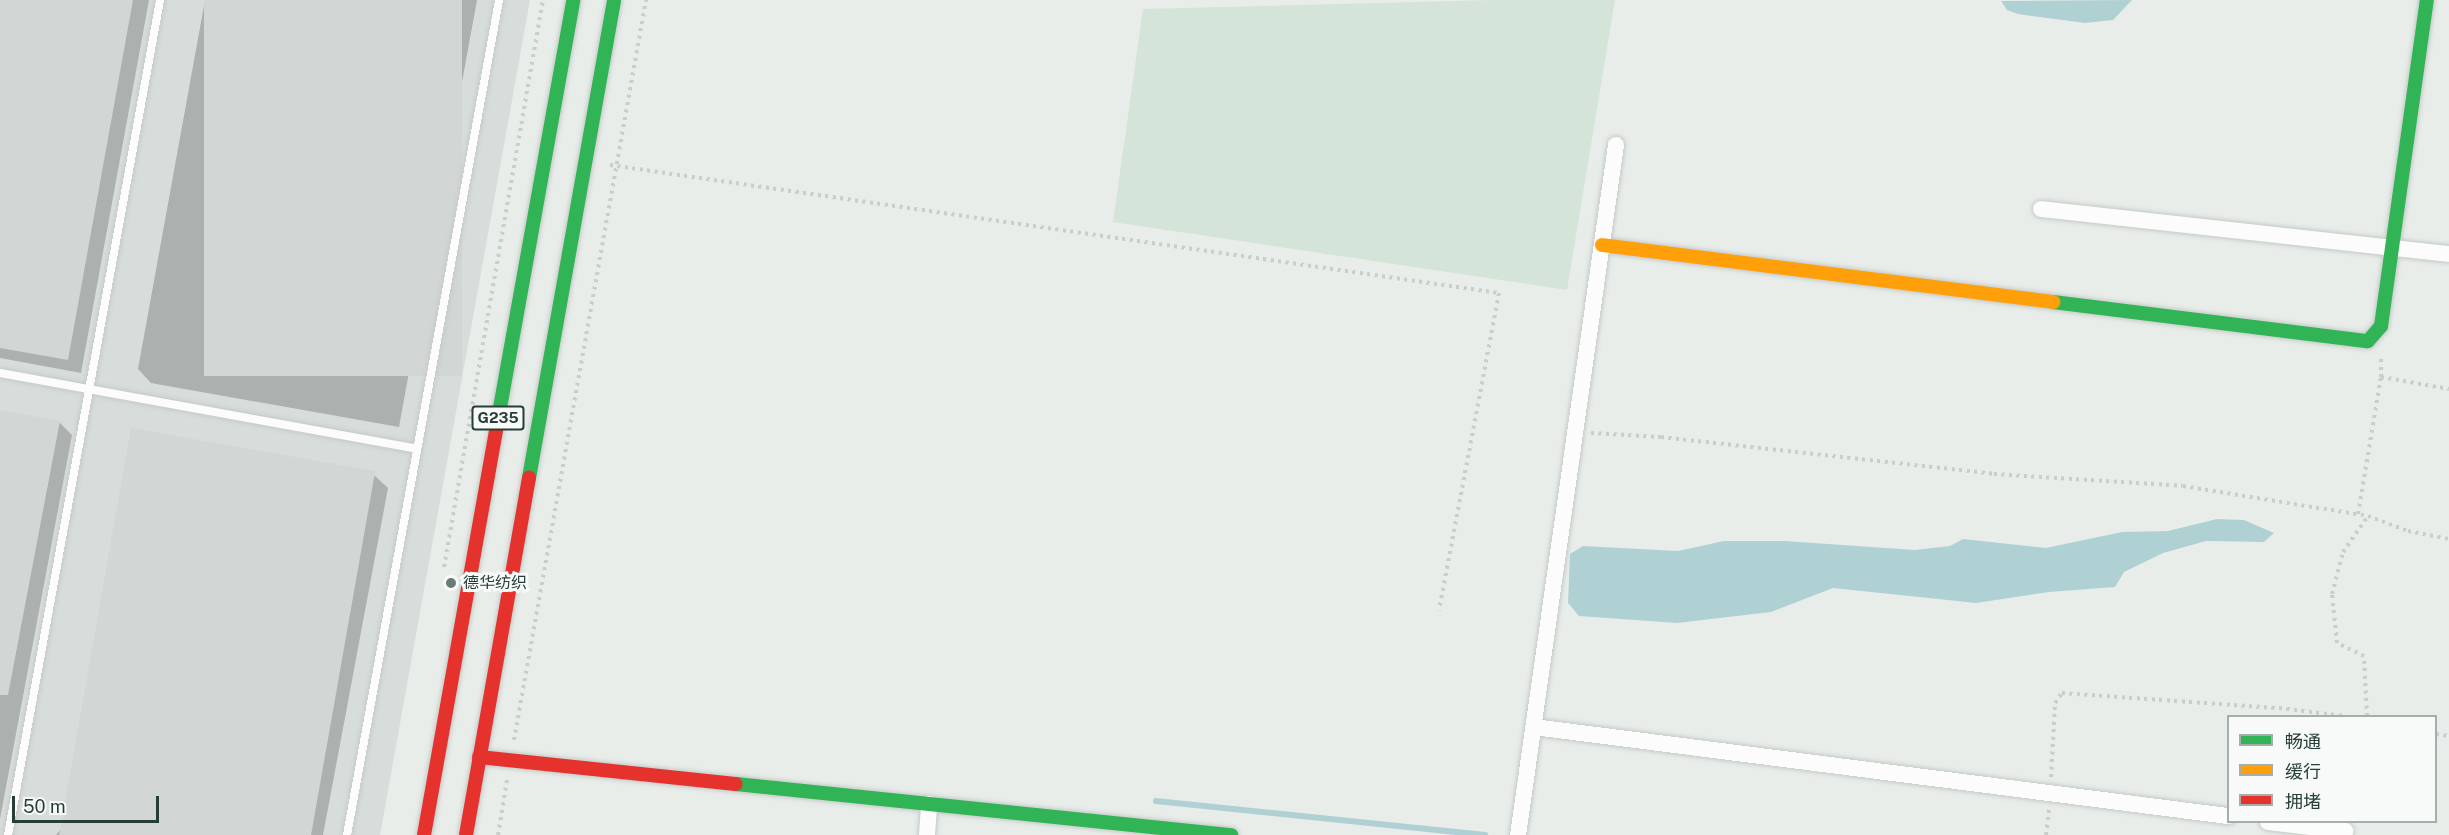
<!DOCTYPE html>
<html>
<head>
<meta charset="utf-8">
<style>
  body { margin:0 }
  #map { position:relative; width:2449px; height:835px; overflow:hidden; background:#e8edea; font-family:"Public Sans","Noto Sans SC",sans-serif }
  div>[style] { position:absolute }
  .built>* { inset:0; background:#d7ddda }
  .green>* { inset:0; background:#d4e4d8 }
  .water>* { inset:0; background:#afd1d4 }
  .shadow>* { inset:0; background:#0003 }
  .stream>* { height:6px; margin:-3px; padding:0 3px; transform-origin:3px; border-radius:3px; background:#afd1d4 }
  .building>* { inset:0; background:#d2d6d4; transform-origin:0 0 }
  .path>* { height:4px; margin-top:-2px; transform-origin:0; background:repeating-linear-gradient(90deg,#c7cecb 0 3px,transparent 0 7.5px) }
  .roads { filter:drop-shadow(0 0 2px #c5cac7) drop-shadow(0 0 2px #c5cac7) }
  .lane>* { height:8px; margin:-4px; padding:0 4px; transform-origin:4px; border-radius:4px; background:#fcfcfc }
  .street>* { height:16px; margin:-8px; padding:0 8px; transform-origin:8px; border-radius:8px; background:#fcfcfc }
  .fast>* { height:14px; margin:-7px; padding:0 7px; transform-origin:7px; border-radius:7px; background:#30b455 }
  .slow>* { height:14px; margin:-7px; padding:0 7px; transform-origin:7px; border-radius:7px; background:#ff9f0a }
  .jam>* { height:14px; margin:-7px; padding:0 7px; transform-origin:7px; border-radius:7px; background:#e5322d }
  .dots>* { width:16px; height:16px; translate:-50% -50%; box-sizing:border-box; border:3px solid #f7faf9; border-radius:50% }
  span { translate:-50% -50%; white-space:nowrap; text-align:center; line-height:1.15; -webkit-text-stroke:6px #f7faf9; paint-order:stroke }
  .shield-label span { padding:2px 4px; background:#f7faf9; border:2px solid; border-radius:4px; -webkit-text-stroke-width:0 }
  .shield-label { font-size:15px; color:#273e37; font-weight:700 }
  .poi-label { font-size:16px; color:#273e37 }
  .left { translate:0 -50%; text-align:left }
  .legend { position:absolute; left:2227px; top:715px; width:210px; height:108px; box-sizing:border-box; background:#f7faf9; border:2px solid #a4afab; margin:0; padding:8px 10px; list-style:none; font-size:18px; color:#273e37 }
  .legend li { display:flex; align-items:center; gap:12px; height:30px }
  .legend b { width:30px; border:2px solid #a4afab }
  .scale { position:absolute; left:12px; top:796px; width:147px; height:27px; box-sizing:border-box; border:3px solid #273e37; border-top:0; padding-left:8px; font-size:18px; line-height:21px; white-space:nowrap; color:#273e37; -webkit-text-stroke:4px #f7faf9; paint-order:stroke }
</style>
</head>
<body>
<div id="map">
  <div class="built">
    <div style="clip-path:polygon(0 0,530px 0,380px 835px,0 835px)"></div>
  </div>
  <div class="green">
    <div style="clip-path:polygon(1492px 0,1615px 0,1567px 290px,1113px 222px,1143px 9px)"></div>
  </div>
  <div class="water">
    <div style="clip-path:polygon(2132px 0,2113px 20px,2085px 23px,2018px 14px,2007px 10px,2001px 1px)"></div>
    <div style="clip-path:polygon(2217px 519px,2244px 520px,2274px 533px,2264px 542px,2206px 541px,2163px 553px,2124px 572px,2115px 587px,2049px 592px,1976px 603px,1833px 588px,1771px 612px,1677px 623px,1579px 616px,1568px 603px,1570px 554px,1583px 546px,1678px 551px,1724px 541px,1785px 541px,1915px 550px,1950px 546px,1963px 539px,2046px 548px,2122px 532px,2168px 531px)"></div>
  </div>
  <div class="shadow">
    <div style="clip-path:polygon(0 0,149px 0,81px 373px,0 358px)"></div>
    <div style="clip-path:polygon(205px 0,477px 0,399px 427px,151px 383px,138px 369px)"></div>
    <div style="clip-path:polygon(0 411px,59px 422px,72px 435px,0 819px)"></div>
    <div style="clip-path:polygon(374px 475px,388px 488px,323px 835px,56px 835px)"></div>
  </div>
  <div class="stream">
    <div style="left:1156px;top:801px;width:331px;rotate:5.9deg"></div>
  </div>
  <div class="building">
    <div style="clip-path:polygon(0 0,133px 0,68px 360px,0 348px)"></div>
    <div style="left:204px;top:0;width:258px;height:376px"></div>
    <div style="clip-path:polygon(0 410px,60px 421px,8px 695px,0 695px)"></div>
    <div style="left:131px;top:428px;width:248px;height:414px;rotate:10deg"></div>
  </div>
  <div class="path">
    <div style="left:610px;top:165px;width:898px;rotate:8.19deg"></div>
    <div style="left:1499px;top:293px;width:323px;rotate:100.7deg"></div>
    <div style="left:2381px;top:377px;width:20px;rotate:-90deg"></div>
    <div style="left:1591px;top:433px;width:70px;rotate:3.3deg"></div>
    <div style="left:1661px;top:437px;width:335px;rotate:6.3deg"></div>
    <div style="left:1994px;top:474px;width:189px;rotate:3.6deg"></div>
    <div style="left:2183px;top:486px;width:187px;rotate:9.2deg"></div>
    <div style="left:2368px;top:516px;width:43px;rotate:20.6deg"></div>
    <div style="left:2408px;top:531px;width:42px;rotate:11deg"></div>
    <div style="left:2358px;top:514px;width:139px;rotate:-80.5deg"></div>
    <div style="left:2381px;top:377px;width:69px;rotate:10deg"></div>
    <div style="left:444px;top:567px;width:576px;rotate:-80.1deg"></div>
    <div style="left:2367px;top:716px;width:60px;rotate:-92.9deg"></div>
    <div style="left:2364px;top:656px;width:30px;rotate:-154deg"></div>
    <div style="left:2337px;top:643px;width:49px;rotate:-95.8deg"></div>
    <div style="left:2332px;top:594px;width:43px;rotate:-75.3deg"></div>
    <div style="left:2343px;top:552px;width:44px;rotate:-55.2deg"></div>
    <div style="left:2436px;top:734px;width:13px;rotate:9deg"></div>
    <div style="left:514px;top:740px;width:752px;rotate:-79.89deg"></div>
    <div style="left:2051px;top:777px;width:74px;rotate:-86.9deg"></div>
    <div style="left:2055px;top:703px;width:12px;rotate:-55deg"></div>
    <div style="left:2062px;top:693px;width:218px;rotate:4deg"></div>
    <div style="left:2279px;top:708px;width:65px;rotate:7deg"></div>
    <div style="left:498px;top:835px;width:56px;rotate:-80.7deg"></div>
    <div style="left:2046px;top:835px;width:26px;rotate:-83deg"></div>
  </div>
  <div class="roads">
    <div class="lane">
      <div style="left:0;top:373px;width:424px;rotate:10.3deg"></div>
      <div style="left:8px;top:835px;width:849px;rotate:-79.68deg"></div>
      <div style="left:347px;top:835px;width:849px;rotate:-79.68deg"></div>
    </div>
    <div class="street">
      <div style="left:2041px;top:209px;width:410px;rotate:6.3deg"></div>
      <div style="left:1534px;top:727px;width:700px;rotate:7.31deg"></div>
      <div style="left:2268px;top:822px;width:78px;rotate:6.7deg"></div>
      <div style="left:927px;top:835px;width:31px;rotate:-86deg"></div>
      <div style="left:1518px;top:835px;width:697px;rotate:-81.92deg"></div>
    </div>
    <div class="fast">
      <div style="left:2053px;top:302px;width:317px;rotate:7.1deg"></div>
      <div style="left:2368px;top:341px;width:20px;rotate:-49deg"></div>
      <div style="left:2381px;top:326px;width:329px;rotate:-82deg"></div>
      <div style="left:496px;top:430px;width:437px;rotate:-79.8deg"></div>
      <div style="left:529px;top:478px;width:485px;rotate:-79.9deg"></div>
      <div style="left:736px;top:784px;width:498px;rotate:5.9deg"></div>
    </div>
    <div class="slow">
      <div style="left:1602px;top:245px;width:455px;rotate:7.2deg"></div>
    </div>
    <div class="jam">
      <div style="left:479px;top:757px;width:258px;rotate:6deg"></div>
      <div style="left:424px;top:835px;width:411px;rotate:-79.9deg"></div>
      <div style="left:466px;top:835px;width:363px;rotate:-80deg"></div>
    </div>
  </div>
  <div class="dots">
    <div style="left:451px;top:583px;background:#6b7b76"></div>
  </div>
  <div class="shield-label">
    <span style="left:498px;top:418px">G235</span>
  </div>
  <div class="poi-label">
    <span class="left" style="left:463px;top:583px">德华纺织</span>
  </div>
  <ul class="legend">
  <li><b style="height:8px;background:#30b455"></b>畅通</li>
  <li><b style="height:8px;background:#ff9f0a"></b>缓行</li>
  <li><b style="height:8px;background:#e5322d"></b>拥堵</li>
  </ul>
  <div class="scale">50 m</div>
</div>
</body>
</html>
